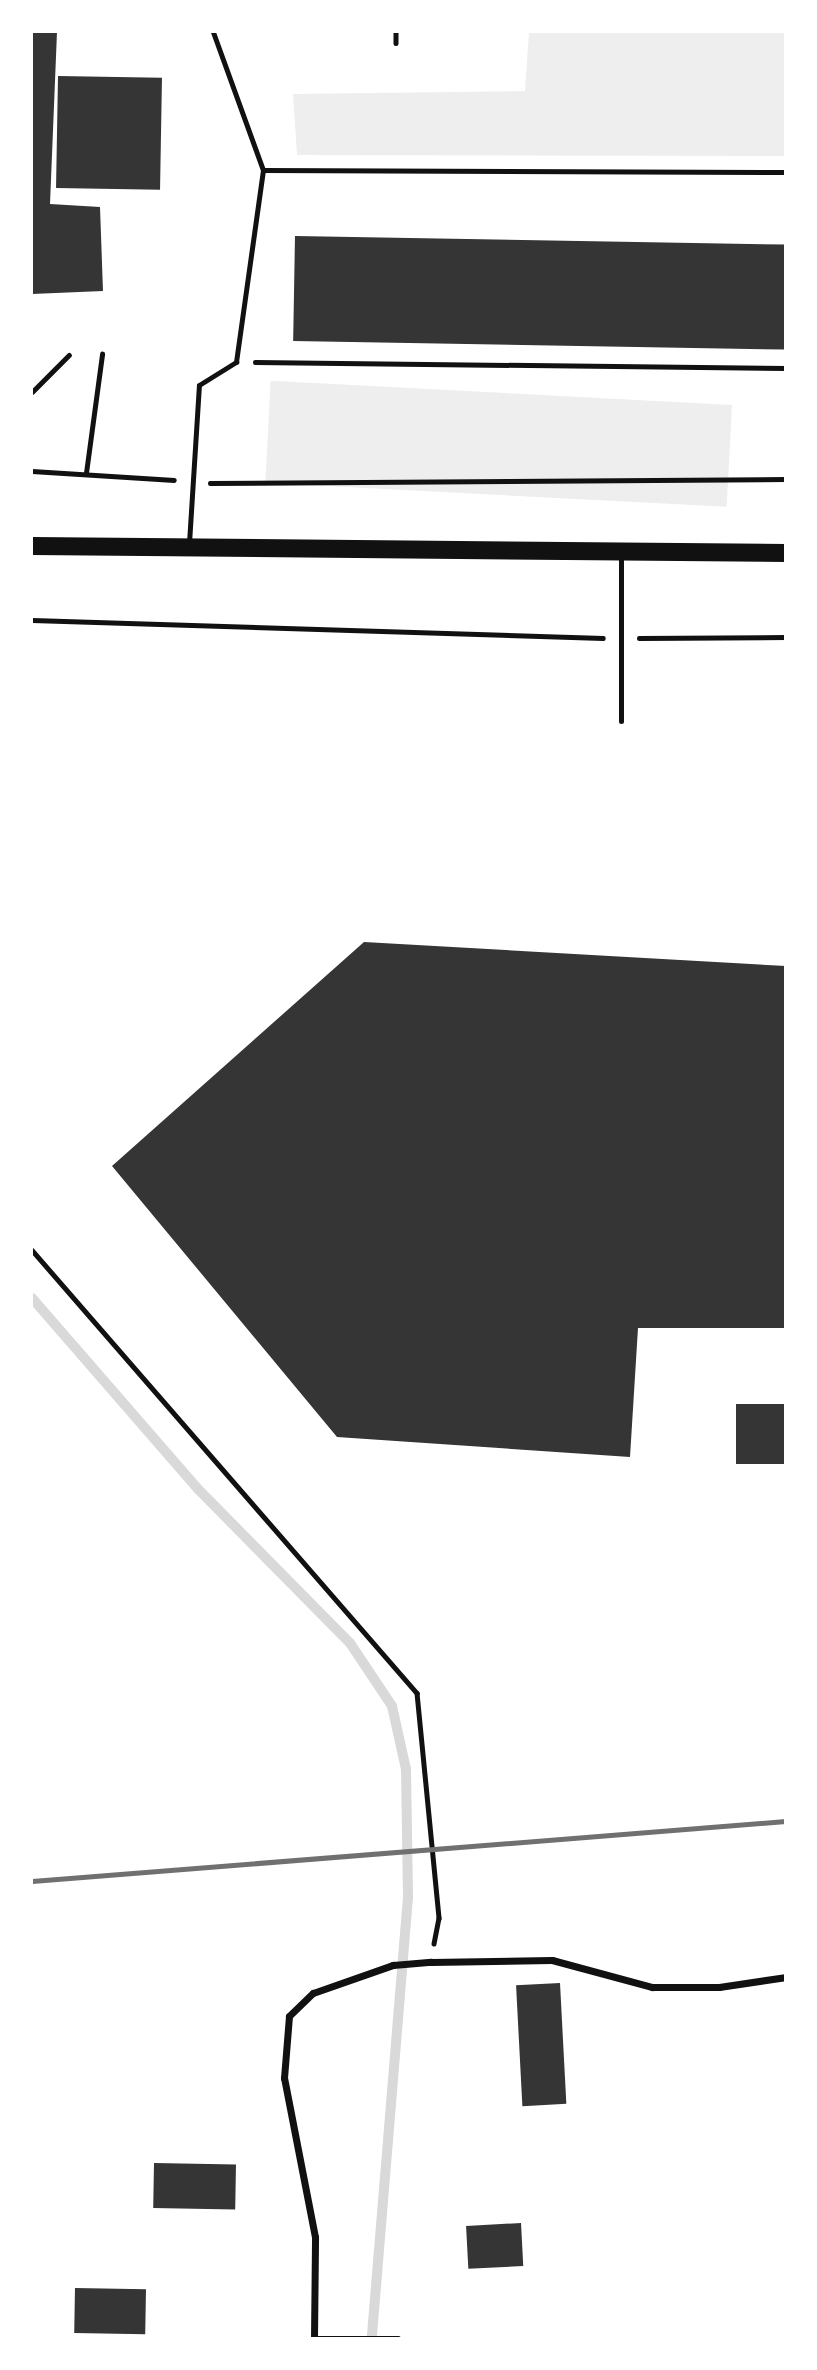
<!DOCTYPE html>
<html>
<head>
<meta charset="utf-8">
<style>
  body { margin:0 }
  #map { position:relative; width:817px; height:2370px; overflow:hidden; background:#fff; font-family:Barlow,sans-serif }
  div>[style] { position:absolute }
  .green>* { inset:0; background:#eee; transform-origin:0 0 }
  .stream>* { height:10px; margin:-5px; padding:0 5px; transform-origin:5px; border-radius:5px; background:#d9d9d9 }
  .building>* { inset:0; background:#353535; transform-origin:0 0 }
  .path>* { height:4.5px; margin:-2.25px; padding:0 2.25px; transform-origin:2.25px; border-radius:2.25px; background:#111 }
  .service>* { height:5px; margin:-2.5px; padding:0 2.5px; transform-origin:2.5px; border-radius:2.5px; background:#111 }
  .minor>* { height:7px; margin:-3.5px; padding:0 3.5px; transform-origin:3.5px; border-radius:3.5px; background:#111 }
  .primary>* { height:18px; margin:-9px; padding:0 9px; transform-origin:9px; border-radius:9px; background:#111 }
  .rail>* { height:5px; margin:-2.5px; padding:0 2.5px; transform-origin:2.5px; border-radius:2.5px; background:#707070 }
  span { translate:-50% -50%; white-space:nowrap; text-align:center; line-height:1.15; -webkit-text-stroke:6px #fff; paint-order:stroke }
  .frame { position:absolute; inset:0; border:33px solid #fff; pointer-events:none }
</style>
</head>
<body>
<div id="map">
  <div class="green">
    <div style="clip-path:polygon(529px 32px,785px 32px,785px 156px,297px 155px,293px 94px,525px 91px)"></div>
    <div style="left:732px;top:405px;width:102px;height:462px;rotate:93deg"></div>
  </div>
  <div class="stream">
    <div style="left:32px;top:1298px;width:253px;rotate:49deg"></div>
    <div style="left:198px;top:1489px;width:216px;rotate:45.4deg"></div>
    <div style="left:350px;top:1643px;width:76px;rotate:56.3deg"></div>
    <div style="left:392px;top:1706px;width:65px;rotate:77.5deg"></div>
    <div style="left:406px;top:1769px;width:128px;rotate:89.1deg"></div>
    <div style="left:408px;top:1897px;width:442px;rotate:94.7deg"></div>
  </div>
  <div class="building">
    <div style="clip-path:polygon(32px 32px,57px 32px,50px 204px,100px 207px,103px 291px,32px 294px)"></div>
    <div style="left:58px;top:76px;width:104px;height:112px;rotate:1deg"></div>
    <div style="left:295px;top:236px;width:491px;height:105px;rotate:1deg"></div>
    <div style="clip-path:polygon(364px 942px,786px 966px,786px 1328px,638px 1328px,630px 1457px,337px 1437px,112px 1166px)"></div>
    <div style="left:786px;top:1404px;width:60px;height:50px;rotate:90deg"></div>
    <div style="left:560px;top:1983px;width:121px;height:44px;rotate:87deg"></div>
    <div style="left:154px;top:2163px;width:82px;height:45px;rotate:1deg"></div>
    <div style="left:521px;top:2223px;width:43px;height:55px;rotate:87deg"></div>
    <div style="left:75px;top:2288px;width:71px;height:45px;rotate:1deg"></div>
  </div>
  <div class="path">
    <div style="left:396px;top:32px;width:11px;rotate:90deg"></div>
    <div style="left:255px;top:362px;width:531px;rotate:0.65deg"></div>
    <div style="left:32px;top:392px;width:52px;rotate:-45deg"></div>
    <div style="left:32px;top:471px;width:142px;rotate:3.6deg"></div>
    <div style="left:86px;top:473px;width:120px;rotate:-82.3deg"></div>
    <div style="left:210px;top:483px;width:576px;rotate:-0.4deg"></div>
    <div style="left:32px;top:620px;width:571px;rotate:1.81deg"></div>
    <div style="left:639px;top:638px;width:147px;rotate:-0.4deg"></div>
    <div style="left:32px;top:1250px;width:587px;rotate:49.01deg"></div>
    <div style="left:417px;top:1693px;width:226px;rotate:84.4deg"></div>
    <div style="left:439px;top:1918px;width:26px;rotate:101deg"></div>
  </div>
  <div class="service">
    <div style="left:213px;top:32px;width:147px;rotate:70.1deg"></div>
    <div style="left:263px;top:170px;width:523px;rotate:0.22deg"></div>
    <div style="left:189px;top:543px;width:158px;rotate:-86.4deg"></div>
    <div style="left:199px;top:385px;width:44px;rotate:-31.9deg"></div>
    <div style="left:236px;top:362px;width:194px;rotate:-82deg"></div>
    <div style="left:621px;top:555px;width:166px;rotate:90deg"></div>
    <div style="left:314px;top:2338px;width:84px"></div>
  </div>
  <div class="minor">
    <div style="left:314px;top:2338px;width:101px;rotate:-89.4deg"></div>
    <div style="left:315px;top:2237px;width:162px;rotate:-101deg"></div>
    <div style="left:284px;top:2078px;width:62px;rotate:-85.4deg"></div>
    <div style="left:289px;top:2016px;width:33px;rotate:-44deg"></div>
    <div style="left:313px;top:1993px;width:85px;rotate:-19.3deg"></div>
    <div style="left:393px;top:1965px;width:38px;rotate:-5deg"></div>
    <div style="left:431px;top:1962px;width:121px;rotate:-0.9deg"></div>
    <div style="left:552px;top:1960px;width:104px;rotate:15.1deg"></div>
    <div style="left:652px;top:1987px;width:67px"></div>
    <div style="left:719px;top:1987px;width:68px;rotate:-8.5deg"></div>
  </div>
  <div class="primary">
    <div style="left:32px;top:546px;width:754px;rotate:0.53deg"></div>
  </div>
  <div class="rail">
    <div style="left:32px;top:1881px;width:756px;rotate:-4.55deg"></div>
  </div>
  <div class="frame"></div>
</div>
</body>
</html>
